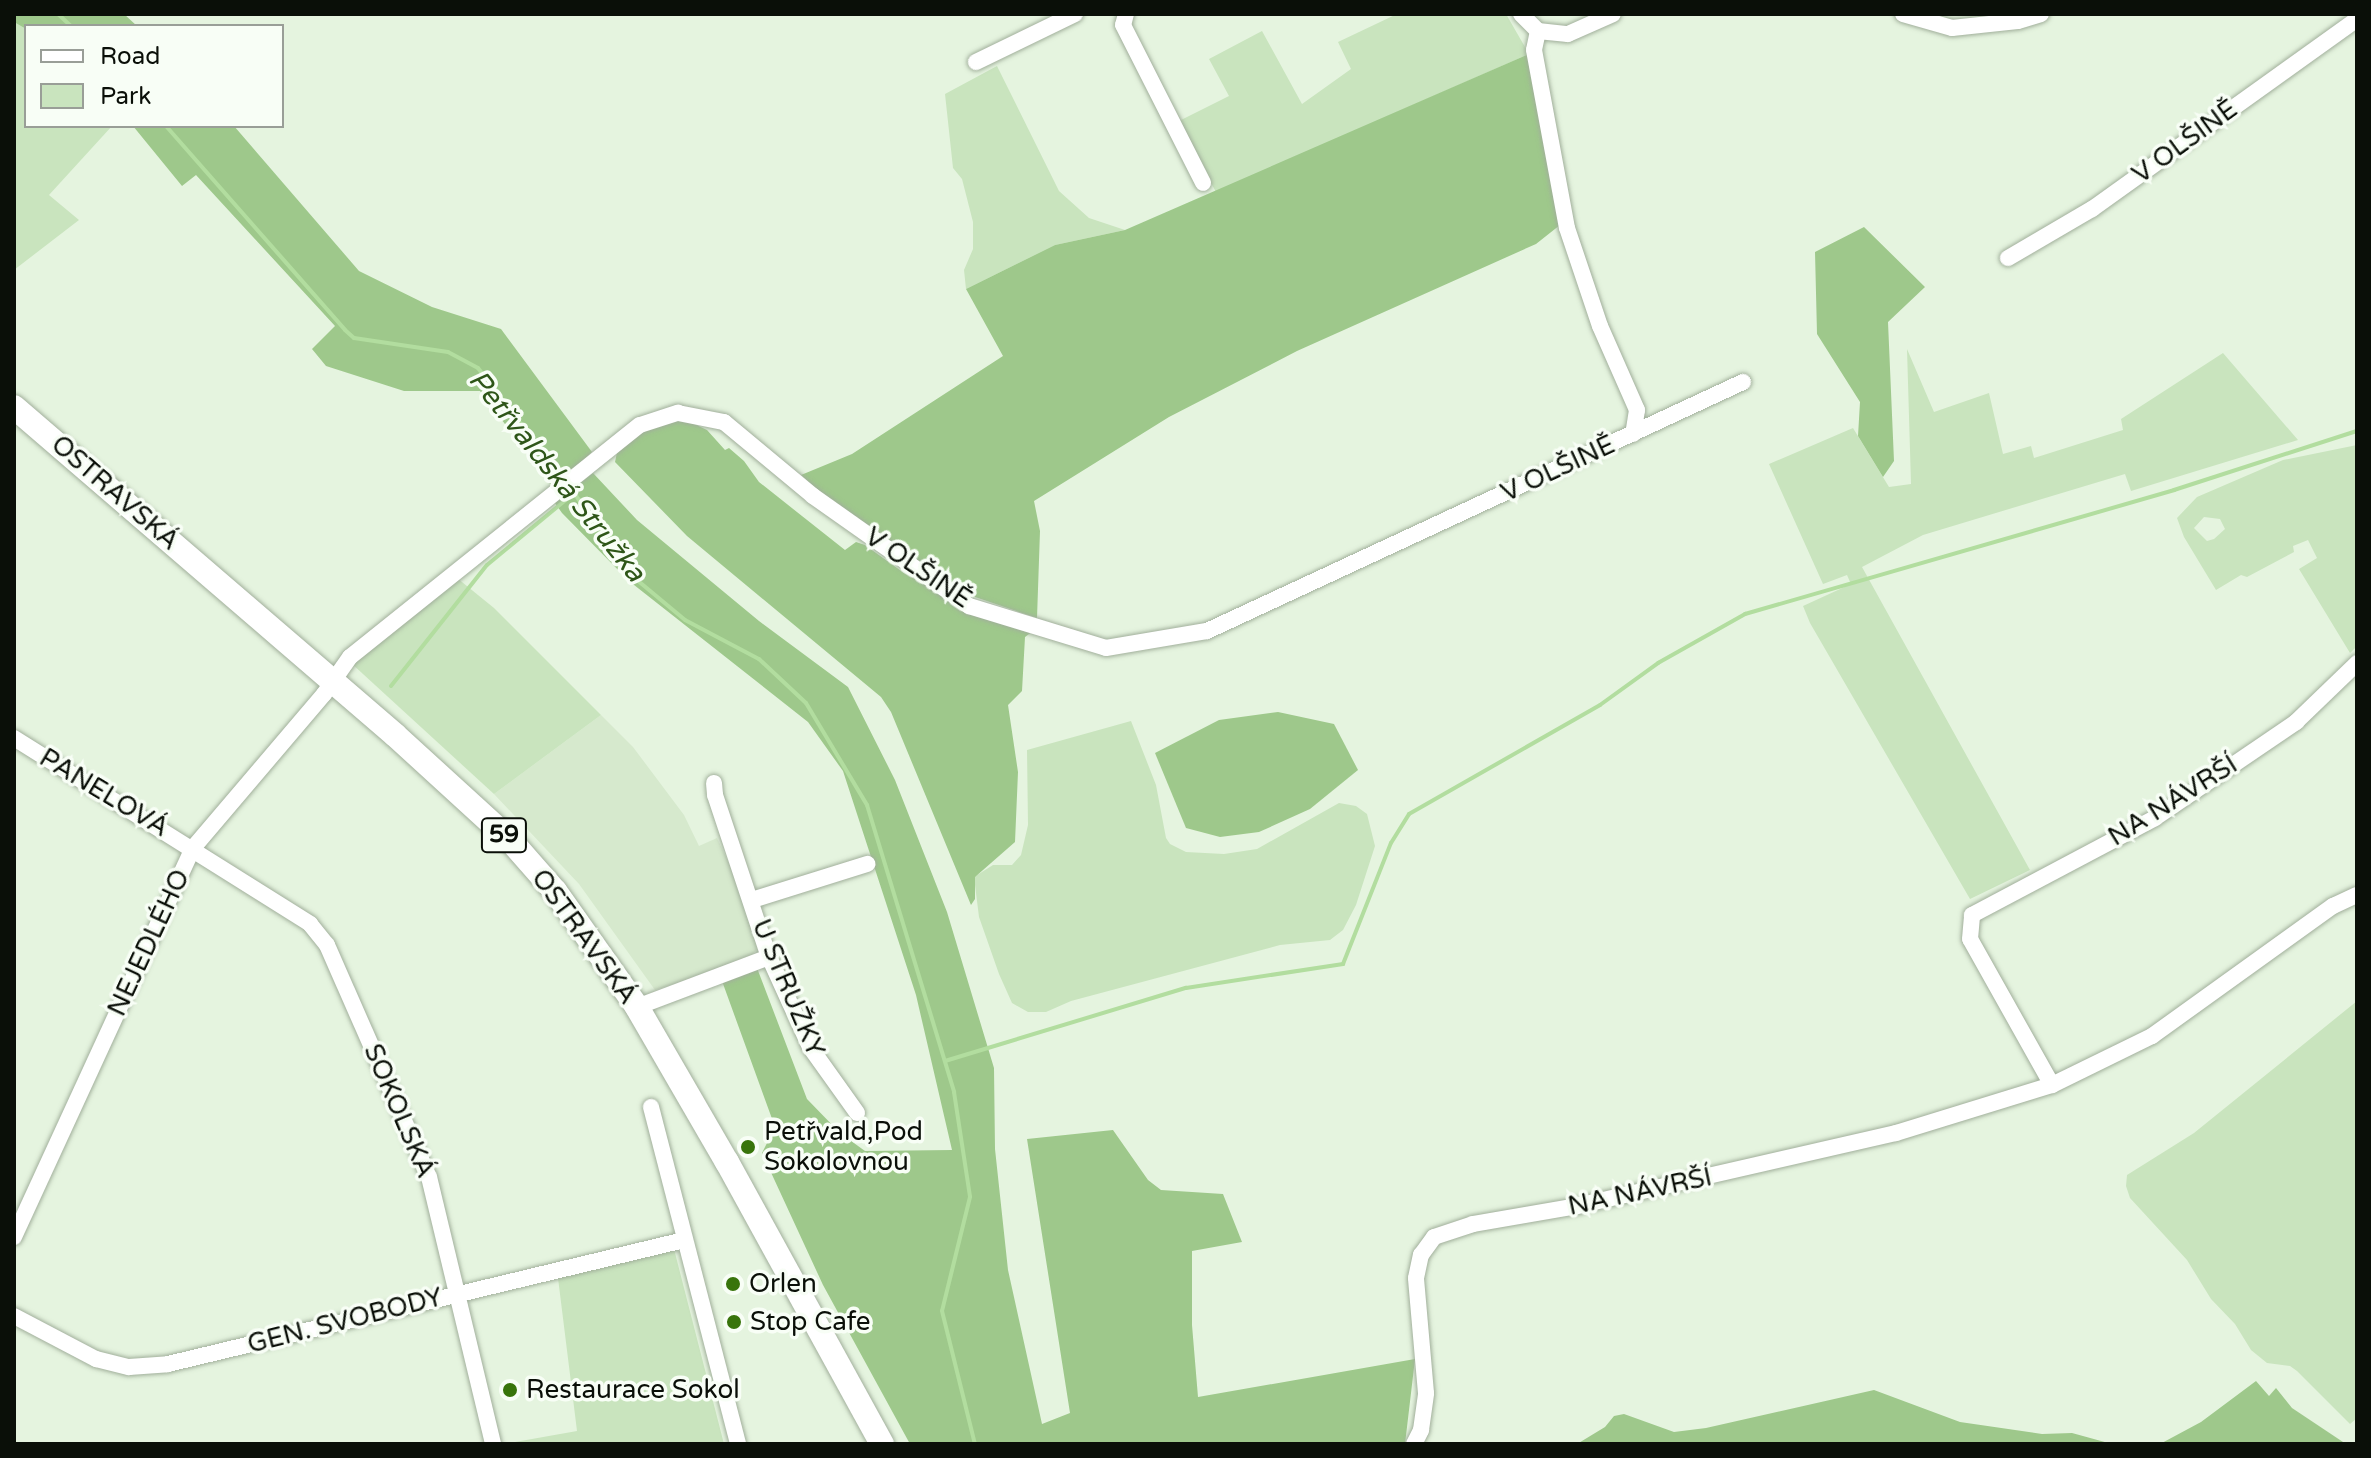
<!DOCTYPE html>
<html>
<head>
<meta charset="utf-8">
<style>
  body { margin:0 }
  #map { position:relative; width:2371px; height:1458px; overflow:hidden; background:#e5f4df; font-family:"Varela Round",sans-serif }
  div>[style] { position:absolute }
  .built>* { inset:0; background:#d6e9cd }
  .green>* { inset:0; background:#c9e4be }
  .forest>* { inset:0; background:#9ec88b }
  .stream>* { height:4px; margin:-2px; padding:0 2px; transform-origin:2px; border-radius:2px; background:#b2dd9f }
  .roads { filter:drop-shadow(0 0 2px #a1af9b) drop-shadow(0 0 2px #a1af9b) }
  .minor>* { height:16px; margin:-8px; padding:0 8px; transform-origin:8px; border-radius:8px; background:#fff }
  .primary>* { height:24px; margin:-12px; padding:0 12px; transform-origin:12px; border-radius:12px; background:#fff }
  .dots>* { width:22px; height:22px; translate:-50% -50%; box-sizing:border-box; border:4px solid #f8fef6; border-radius:50% }
  span { translate:-50% -50%; white-space:nowrap; text-align:center; line-height:1.15; -webkit-text-stroke:7px #f8fef6; paint-order:stroke }
  .shield-label span { padding:2px 6px; background:#f8fef6; border:2px solid; border-radius:6px; -webkit-text-stroke-width:0 }
  .shield-label { font-size:24px; color:#0a0f08; font-weight:700 }
  .street-label { font-size:26px; color:#0a0f08 }
  .poi-label { font-size:26px; color:#0a0f08 }
  .left { translate:0 -50%; text-align:left }
  .water-label { font-size:28px; color:#2e5618; font-style:italic }
  .frame { position:absolute; inset:0; border:16px solid #0a0f08; pointer-events:none }
  .legend { position:absolute; left:24px; top:24px; width:260px; height:104px; box-sizing:border-box; background:#f8fef6; border:2px solid #999e97; margin:0; padding:10px 14px; list-style:none; font-size:24px; color:#0a0f08 }
  .legend li { display:flex; align-items:center; gap:16px; height:40px }
  .legend b { width:40px; border:2px solid #999e97 }
</style>
</head>
<body>
<div id="map">
  <div class="built">
    <div style="clip-path:polygon(601px 715px,633px 747px,684px 815px,699px 846px,717px 838px,745px 898px,760px 945px,748px 960px,655px 990px,579px 884px,494px 794px)"></div>
  </div>
  <div class="green">
    <div style="clip-path:polygon(1397px 14px,1506px 14px,1529px 54px,1216px 192px,1177px 122px,1229px 96px,1209px 59px,1262px 31px,1302px 104px,1351px 69px,1338px 42px)"></div>
    <div style="clip-path:polygon(14px 22px,26px 29px,26px 126px,112px 126px,49px 195px,79px 220px,14px 270px)"></div>
    <div style="clip-path:polygon(997px 66px,1059px 191px,1089px 218px,1125px 230px,1055px 245px,966px 289px,964px 270px,973px 249px,973px 222px,962px 179px,953px 168px,945px 94px)"></div>
    <div style="clip-path:polygon(1907px 349px,1934px 412px,1989px 393px,2003px 454px,2031px 446px,2034px 458px,2123px 430px,2121px 419px,2223px 353px,2298px 440px,2131px 491px,2125px 474px,1923px 535px,1862px 567px,2030px 870px,1970px 899px,1810px 623px,1803px 606px,1851px 584px,1847px 575px,1823px 584px,1769px 464px,1853px 428px,1889px 487px,1911px 484px)"></div>
    <div style="clip-path:polygon(evenodd,2357px 445px,2357px 646px,2350px 653px,2299px 569px,2317px 558px,2308px 540px,2293px 546px,2294px 552px,2247px 577px,2241px 575px,2216px 590px,2184px 537px,2177px 518px,2197px 497px,2283px 460px,2357px 445px,2204px 517px,2220px 519px,2225px 529px,2214px 539px,2207px 541px,2194px 528px,2204px 517px)"></div>
    <div style="clip-path:polygon(457px 578px,494px 608px,601px 715px,494px 794px,351px 663px)"></div>
    <div style="clip-path:polygon(1131px 721px,1156px 785px,1166px 838px,1170px 844px,1186px 852px,1224px 854px,1257px 849px,1339px 803px,1356px 806px,1367px 814px,1375px 846px,1356px 905px,1343px 930px,1330px 940px,1280px 945px,1071px 1001px,1046px 1012px,1028px 1012px,1012px 1003px,999px 974px,979px 917px,974px 877px,993px 865px,1012px 865px,1021px 855px,1028px 825px,1027px 750px)"></div>
    <div style="clip-path:polygon(2357px 1001px,2357px 1418px,2350px 1424px,2297px 1371px,2290px 1366px,2267px 1363px,2251px 1350px,2235px 1324px,2211px 1299px,2187px 1260px,2130px 1198px,2126px 1186px,2127px 1175px,2194px 1133px)"></div>
    <div style="clip-path:polygon(674px 1249px,724px 1444px,504px 1444px,577px 1431px,558px 1278px)"></div>
  </div>
  <div class="forest">
    <div style="clip-path:polygon(14px 14px,124px 14px,137px 26px,26px 26px,26px 29px,14px 22px)"></div>
    <div style="clip-path:polygon(1529px 54px,1560px 225px,1536px 244px,1297px 351px,1169px 417px,1034px 501px,1040px 531px,1037px 618px,972px 596px,875px 543px,801px 475px,852px 454px,1003px 356px,966px 289px,1055px 245px,1125px 230px)"></div>
    <div style="clip-path:polygon(133px 126px,234px 126px,359px 271px,432px 307px,501px 329px,592px 452px,554px 489px,480px 391px,404px 391px,326px 366px,312px 349px,335px 326px,196px 175px,182px 186px)"></div>
    <div style="clip-path:polygon(1864px 227px,1925px 287px,1888px 322px,1894px 461px,1883px 477px,1858px 436px,1860px 402px,1817px 334px,1815px 252px)"></div>
    <div style="clip-path:polygon(680px 417px,707px 430px,725px 450px,729px 448px,744px 461px,759px 482px,845px 550px,856px 542px,865px 545px,904px 573px,971px 606px,1037px 628px,1025px 637px,1022px 691px,1008px 705px,1018px 772px,1015px 842px,975px 877px,975px 899px,971px 905px,891px 712px,881px 697px,687px 536px,615px 462px,619px 443px,646px 426px)"></div>
    <div style="clip-path:polygon(593px 473px,637px 520px,759px 621px,848px 687px,895px 780px,947px 912px,994px 1068px,995px 1149px,1008px 1270px,1042px 1424px,1070px 1413px,1027px 1139px,1113px 1130px,1148px 1180px,1161px 1190px,1223px 1194px,1242px 1242px,1192px 1251px,1192px 1325px,1198px 1397px,1415px 1359px,1405px 1444px,910px 1444px,823px 1285px,762px 1153px,775px 1127px,722px 981px,757px 968px,807px 1099px,840px 1133px,865px 1151px,952px 1150px,916px 995px,843px 771px,808px 722px,629px 581px,562px 513px,555px 503px)"></div>
    <div style="clip-path:polygon(1278px 712px,1334px 724px,1358px 770px,1310px 809px,1259px 832px,1220px 837px,1186px 828px,1155px 753px,1219px 720px)"></div>
    <div style="clip-path:polygon(2256px 1381px,2269px 1396px,2276px 1388px,2292px 1408px,2346px 1444px,2160px 1444px,2201px 1422px)"></div>
    <div style="clip-path:polygon(1874px 1390px,1960px 1422px,2042px 1434px,2072px 1433px,2112px 1444px,1577px 1444px,1605px 1427px,1614px 1416px,1624px 1414px,1674px 1432px,1706px 1428px)"></div>
  </div>
  <div class="stream">
    <div style="left:58px;top:14px;width:18px;rotate:43deg"></div>
    <div style="left:166px;top:126px;width:271px;rotate:48.7deg"></div>
    <div style="left:345px;top:330px;width:12px;rotate:42deg"></div>
    <div style="left:354px;top:338px;width:95px;rotate:8.5deg"></div>
    <div style="left:448px;top:352px;width:34px;rotate:28deg"></div>
    <div style="left:478px;top:368px;width:141px;rotate:52.5deg"></div>
    <div style="left:570px;top:487px;width:107px;rotate:55.3deg"></div>
    <div style="left:631px;top:575px;width:70px;rotate:39.8deg"></div>
    <div style="left:685px;top:620px;width:84px;rotate:27.8deg"></div>
    <div style="left:759px;top:659px;width:64px;rotate:43.1deg"></div>
    <div style="left:806px;top:703px;width:119px;rotate:59.1deg"></div>
    <div style="left:867px;top:805px;width:300px;rotate:73.1deg"></div>
    <div style="left:954px;top:1092px;width:106px;rotate:81.3deg"></div>
    <div style="left:970px;top:1197px;width:117px;rotate:103.8deg"></div>
    <div style="left:942px;top:1311px;width:137px;rotate:76.1deg"></div>
    <div style="left:391px;top:686px;width:154px;rotate:-51.6deg"></div>
    <div style="left:487px;top:565px;width:113px;rotate:-39.6deg"></div>
    <div style="left:945px;top:1061px;width:252px;rotate:-16.9deg"></div>
    <div style="left:1186px;top:988px;width:159px;rotate:-8.7deg"></div>
    <div style="left:1343px;top:964px;width:130px;rotate:-68.4deg"></div>
    <div style="left:1391px;top:843px;width:34px;rotate:-58deg"></div>
    <div style="left:1409px;top:814px;width:220px;rotate:-29.7deg"></div>
    <div style="left:1600px;top:705px;width:72px;rotate:-35.9deg"></div>
    <div style="left:1658px;top:663px;width:100px;rotate:-29.4deg"></div>
    <div style="left:1745px;top:614px;width:447px;rotate:-16.1deg"></div>
    <div style="left:2174px;top:490px;width:192px;rotate:-17.9deg"></div>
  </div>
  <div class="roads">
    <div class="minor">
      <div style="left:1126px;top:14px;width:11px;rotate:105deg"></div>
      <div style="left:1123px;top:25px;width:177px;rotate:63.1deg"></div>
      <div style="left:1521px;top:14px;width:24px;rotate:45deg"></div>
      <div style="left:1538px;top:31px;width:30px;rotate:6deg"></div>
      <div style="left:1568px;top:34px;width:49px;rotate:-24deg"></div>
      <div style="left:1903px;top:14px;width:51px;rotate:15.9deg"></div>
      <div style="left:1952px;top:28px;width:66px;rotate:-6.1deg"></div>
      <div style="left:2018px;top:21px;width:24px;rotate:-17deg"></div>
      <div style="left:1538px;top:31px;width:19px;rotate:102deg"></div>
      <div style="left:1534px;top:50px;width:181px;rotate:79.5deg"></div>
      <div style="left:1567px;top:228px;width:103px;rotate:71.4deg"></div>
      <div style="left:1600px;top:326px;width:92px;rotate:66.2deg"></div>
      <div style="left:1637px;top:410px;width:24px;rotate:99deg"></div>
      <div style="left:976px;top:62px;width:110px;rotate:-25.9deg"></div>
      <div style="left:2008px;top:258px;width:97px;rotate:-30.3deg"></div>
      <div style="left:2092px;top:209px;width:326px;rotate:-35.6deg"></div>
      <div style="left:14px;top:738px;width:350px;rotate:32.1deg"></div>
      <div style="left:310px;top:924px;width:27px;rotate:51deg"></div>
      <div style="left:327px;top:945px;width:253px;rotate:66.3deg"></div>
      <div style="left:429px;top:1177px;width:275px;rotate:76.5deg"></div>
      <div style="left:714px;top:783px;width:12px;rotate:85deg"></div>
      <div style="left:715px;top:795px;width:171px;rotate:71.6deg"></div>
      <div style="left:769px;top:957px;width:99px;rotate:65.5deg"></div>
      <div style="left:810px;top:1047px;width:81px;rotate:54.5deg"></div>
      <div style="left:752px;top:900px;width:121px;rotate:-17.4deg"></div>
      <div style="left:637px;top:1007px;width:141px;rotate:-20.7deg"></div>
      <div style="left:2052px;top:1085px;width:167px;rotate:-119.3deg"></div>
      <div style="left:1970px;top:939px;width:24px;rotate:-85deg"></div>
      <div style="left:1972px;top:915px;width:207px;rotate:-27.9deg"></div>
      <div style="left:2155px;top:818px;width:171px;rotate:-34.2deg"></div>
      <div style="left:2296px;top:722px;width:85px;rotate:-44deg"></div>
      <div style="left:651px;top:1107px;width:348px;rotate:75.5deg"></div>
      <div style="left:14px;top:1237px;width:428px;rotate:-65.3deg"></div>
      <div style="left:193px;top:848px;width:202px;rotate:-49.6deg"></div>
      <div style="left:324px;top:694px;width:45px;rotate:-54.9deg"></div>
      <div style="left:350px;top:657px;width:371px;rotate:-38.7deg"></div>
      <div style="left:640px;top:425px;width:40px;rotate:-18deg"></div>
      <div style="left:678px;top:413px;width:47px;rotate:11.1deg"></div>
      <div style="left:724px;top:422px;width:116px;rotate:39.7deg"></div>
      <div style="left:813px;top:496px;width:191px;rotate:35.2deg"></div>
      <div style="left:969px;top:606px;width:143px;rotate:17deg"></div>
      <div style="left:1106px;top:648px;width:102px;rotate:-9.6deg"></div>
      <div style="left:1207px;top:631px;width:591px;rotate:-24.92deg"></div>
      <div style="left:14px;top:1316px;width:93px;rotate:27.7deg"></div>
      <div style="left:96px;top:1359px;width:34px;rotate:14deg"></div>
      <div style="left:129px;top:1367px;width:39px;rotate:-4deg"></div>
      <div style="left:168px;top:1364px;width:531px;rotate:-13.51deg"></div>
      <div style="left:1414px;top:1444px;width:16px;rotate:-63deg"></div>
      <div style="left:1421px;top:1430px;width:37px;rotate:-82deg"></div>
      <div style="left:1426px;top:1393px;width:115px;rotate:-95deg"></div>
      <div style="left:1416px;top:1278px;width:24px;rotate:-78deg"></div>
      <div style="left:1421px;top:1255px;width:22px;rotate:-54deg"></div>
      <div style="left:1434px;top:1237px;width:41px;rotate:-18.4deg"></div>
      <div style="left:1473px;top:1224px;width:106px;rotate:-9.8deg"></div>
      <div style="left:1577px;top:1206px;width:327px;rotate:-12.9deg"></div>
      <div style="left:1896px;top:1133px;width:163px;rotate:-17.1deg"></div>
      <div style="left:2052px;top:1085px;width:111px;rotate:-26.1deg"></div>
      <div style="left:2152px;top:1036px;width:223px;rotate:-35.7deg"></div>
      <div style="left:2333px;top:906px;width:26px;rotate:-25deg"></div>
    </div>
    <div class="primary">
      <div style="left:14px;top:407px;width:503px;rotate:40.72deg"></div>
      <div style="left:395px;top:735px;width:157px;rotate:42.4deg"></div>
      <div style="left:511px;top:841px;width:67px;rotate:48.7deg"></div>
      <div style="left:555px;top:891px;width:142px;rotate:54.7deg"></div>
      <div style="left:637px;top:1007px;width:179px;rotate:59.9deg"></div>
      <div style="left:727px;top:1162px;width:322px;rotate:61.2deg"></div>
    </div>
  </div>
  <div class="dots">
    <div style="left:748px;top:1147px;background:#38740b"></div>
    <div style="left:733px;top:1284px;background:#38740b"></div>
    <div style="left:734px;top:1322px;background:#38740b"></div>
    <div style="left:510px;top:1390px;background:#38740b"></div>
  </div>
  <div class="shield-label">
    <span style="left:504px;top:835px">59</span>
  </div>
  <div class="street-label">
    <span style="left:2185px;top:142px;rotate:-36deg">V OLŠINĚ</span>
    <span style="left:1558px;top:469px;rotate:-25deg">V OLŠINĚ</span>
    <span style="left:115px;top:493px;rotate:41deg">OSTRAVSKÁ</span>
    <span style="left:918px;top:568px;rotate:34deg">V OLŠINĚ</span>
    <span style="left:104px;top:793px;rotate:31deg">PANELOVÁ</span>
    <span style="left:2173px;top:801px;rotate:-32deg">NA NÁVRŠÍ</span>
    <span style="left:584px;top:937px;rotate:54deg">OSTRAVSKÁ</span>
    <span style="left:149px;top:943px;rotate:-65deg">NEJEDLÉHO</span>
    <span style="left:788px;top:988px;rotate:67deg">U STRUŽKY</span>
    <span style="left:399px;top:1111px;rotate:67deg">SOKOLSKÁ</span>
    <span style="left:1640px;top:1192px;rotate:-12deg">NA NÁVRŠÍ</span>
    <span style="left:345px;top:1321px;rotate:-14deg">GEN. SVOBODY</span>
  </div>
  <div class="poi-label">
    <span class="left" style="left:764px;top:1147px">Petřvald,Pod<br>Sokolovnou</span>
    <span class="left" style="left:749px;top:1284px">Orlen</span>
    <span class="left" style="left:750px;top:1322px">Stop Cafe</span>
    <span class="left" style="left:526px;top:1390px">Restaurace Sokol</span>
  </div>
  <div class="water-label">
    <span style="left:557px;top:476px;rotate:51deg">Petřvaldská Stružka</span>
  </div>
  <div class="frame"></div>
  <ul class="legend">
  <li><b style="height:10px;background:#fff"></b>Road</li>
  <li><b style="height:22px;background:#c9e4be"></b>Park</li>
  </ul>
</div>
</body>
</html>
